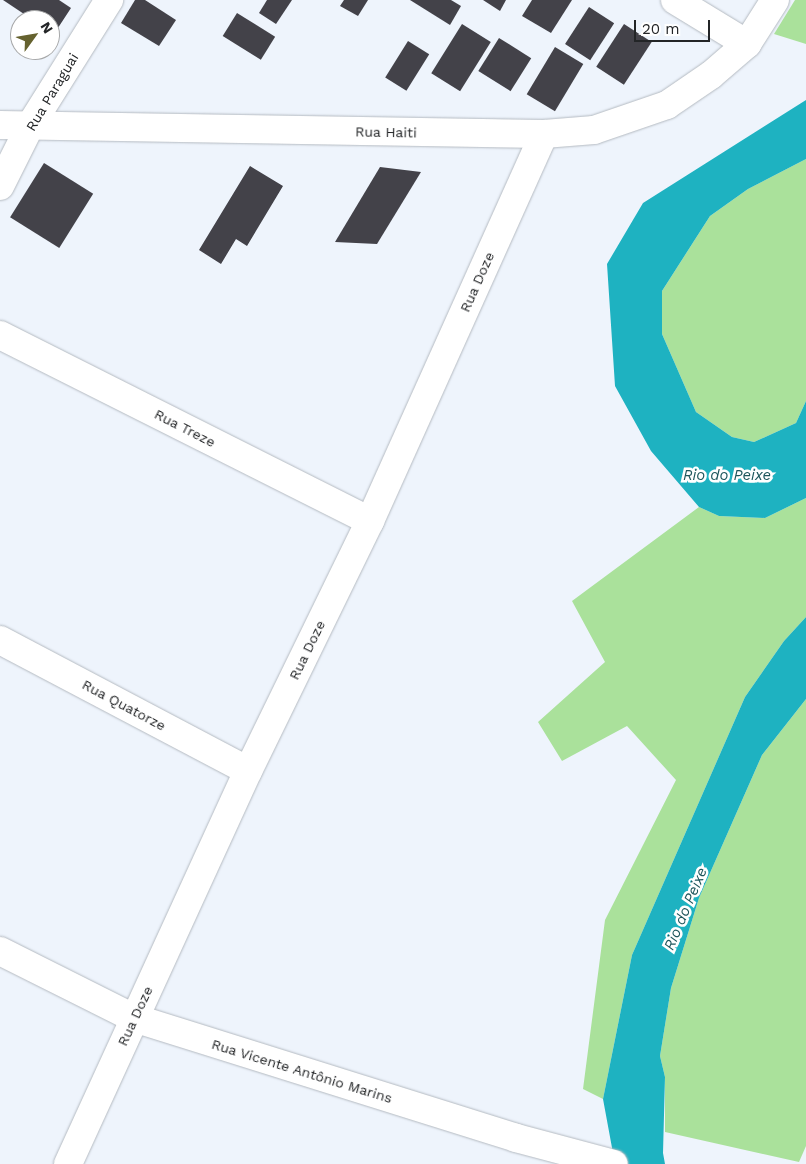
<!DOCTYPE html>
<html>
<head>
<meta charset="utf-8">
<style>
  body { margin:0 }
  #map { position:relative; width:806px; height:1164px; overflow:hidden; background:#eef4fc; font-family:"Work Sans",sans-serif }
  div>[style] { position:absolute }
  .green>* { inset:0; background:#aae19b }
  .water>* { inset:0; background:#1eb2c1 }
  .building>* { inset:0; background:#434249; transform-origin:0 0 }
  .roads { filter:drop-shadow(0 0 1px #b4bac1) drop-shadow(0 0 1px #b4bac1) }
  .minor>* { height:28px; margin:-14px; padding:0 14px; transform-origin:14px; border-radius:14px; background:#fff }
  span { translate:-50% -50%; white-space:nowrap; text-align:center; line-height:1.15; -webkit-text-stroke:5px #fff; paint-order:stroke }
  .street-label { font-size:14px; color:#232527 }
  .water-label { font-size:15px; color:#1e565c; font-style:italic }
  .north { position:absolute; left:10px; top:10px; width:50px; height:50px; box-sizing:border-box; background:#fff; border:1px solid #a7a8a9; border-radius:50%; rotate:58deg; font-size:14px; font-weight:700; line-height:20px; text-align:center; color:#232527 }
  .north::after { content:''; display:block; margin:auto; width:18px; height:22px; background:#65622f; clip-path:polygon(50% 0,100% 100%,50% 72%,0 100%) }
  .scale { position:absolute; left:634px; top:20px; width:76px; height:22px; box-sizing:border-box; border:2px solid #232527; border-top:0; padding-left:6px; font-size:15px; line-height:18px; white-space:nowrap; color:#232527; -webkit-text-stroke:4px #fff; paint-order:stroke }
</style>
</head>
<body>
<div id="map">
  <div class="green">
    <div style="clip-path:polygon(795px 0,806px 0,806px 44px,774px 34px)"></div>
    <div style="clip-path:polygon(806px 159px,806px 401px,796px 423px,754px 442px,732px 437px,696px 412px,662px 334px,662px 291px,710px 216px,748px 189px)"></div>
    <div style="clip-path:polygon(806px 498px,806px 617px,784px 641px,745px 697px,632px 955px,603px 1099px,583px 1089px,605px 920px,676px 780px,627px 726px,562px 761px,538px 722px,605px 662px,572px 601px,699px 507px,719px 516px,765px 518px)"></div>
    <div style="clip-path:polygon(806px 699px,806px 1146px,799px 1162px,665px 1132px,665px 1077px,660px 1056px,671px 988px,699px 898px,762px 755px)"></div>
  </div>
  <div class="water">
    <div style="clip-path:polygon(806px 100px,806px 159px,748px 189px,710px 216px,662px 291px,662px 334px,696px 412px,732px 437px,754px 442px,796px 423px,806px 401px,806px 498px,765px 518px,719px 516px,699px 507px,651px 451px,615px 386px,607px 264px,643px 203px)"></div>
    <div style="clip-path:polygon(806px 617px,806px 699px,762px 755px,699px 898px,671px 988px,660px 1056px,665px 1077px,663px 1153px,665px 1164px,615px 1164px,603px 1099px,632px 955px,745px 697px,784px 641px)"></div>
  </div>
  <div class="building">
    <div style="clip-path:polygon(3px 0,59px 0,71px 8px,54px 34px,50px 31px,50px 20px,33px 20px)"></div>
    <div style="clip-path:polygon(135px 0,145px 0,176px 20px,159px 46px,121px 23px)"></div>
    <div style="clip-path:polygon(267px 0,292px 0,276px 24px,259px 13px)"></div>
    <div style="clip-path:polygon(344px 0,368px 0,358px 16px,340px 6px)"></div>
    <div style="clip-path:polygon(410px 0,451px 0,461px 6px,450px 25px)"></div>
    <div style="clip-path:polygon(483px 0,506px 0,500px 11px)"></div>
    <div style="clip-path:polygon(532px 0,572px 0,551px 33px,522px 16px)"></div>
    <div style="left:589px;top:7px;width:30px;height:44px;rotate:33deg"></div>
    <div style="left:237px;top:13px;width:45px;height:27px;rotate:32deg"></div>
    <div style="left:462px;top:24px;width:34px;height:58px;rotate:32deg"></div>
    <div style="left:624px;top:24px;width:33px;height:51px;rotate:33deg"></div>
    <div style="left:499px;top:38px;width:38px;height:39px;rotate:32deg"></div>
    <div style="left:408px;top:41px;width:25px;height:43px;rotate:32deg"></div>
    <div style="left:555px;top:47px;width:33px;height:55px;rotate:31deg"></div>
    <div style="left:44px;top:163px;width:58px;height:64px;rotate:32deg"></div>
    <div style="clip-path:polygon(250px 166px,283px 186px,247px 246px,236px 239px,221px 264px,199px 250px)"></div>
    <div style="clip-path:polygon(380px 167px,421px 172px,377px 244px,335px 242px)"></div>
  </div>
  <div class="roads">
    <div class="minor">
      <div style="left:675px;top:0;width:84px;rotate:31.4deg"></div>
      <div style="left:0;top:125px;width:544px;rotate:0.95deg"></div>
      <div style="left:544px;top:134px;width:50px;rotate:-4.6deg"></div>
      <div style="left:594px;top:130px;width:77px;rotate:-18.9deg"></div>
      <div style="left:667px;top:105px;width:53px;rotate:-34.3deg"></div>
      <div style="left:711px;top:75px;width:48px;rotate:-40.7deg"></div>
      <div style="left:747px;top:44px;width:52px;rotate:-57.5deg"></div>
      <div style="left:0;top:186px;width:67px;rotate:-63.4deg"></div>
      <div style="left:30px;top:126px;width:149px;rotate:-57.9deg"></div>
      <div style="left:0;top:335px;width:414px;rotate:26.7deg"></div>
      <div style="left:0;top:640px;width:280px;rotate:27.8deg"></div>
      <div style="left:0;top:951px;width:150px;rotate:26.6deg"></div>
      <div style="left:134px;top:1018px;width:400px;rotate:17.4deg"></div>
      <div style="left:516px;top:1138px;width:101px;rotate:14.9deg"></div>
      <div style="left:68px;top:1164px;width:432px;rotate:-65.4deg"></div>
      <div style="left:248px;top:771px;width:278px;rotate:-64deg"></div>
      <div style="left:370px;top:521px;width:424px;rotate:-65.8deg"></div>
    </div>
  </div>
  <div class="street-label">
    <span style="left:52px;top:92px;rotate:-59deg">Rua Paraguai</span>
    <span style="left:386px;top:132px;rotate:1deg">Rua Haiti</span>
    <span style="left:477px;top:282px;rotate:-66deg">Rua Doze</span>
    <span style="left:185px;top:428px;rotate:27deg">Rua Treze</span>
    <span style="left:307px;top:650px;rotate:-64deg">Rua Doze</span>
    <span style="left:124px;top:705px;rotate:28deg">Rua Quatorze</span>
    <span style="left:135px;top:1016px;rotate:-65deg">Rua Doze</span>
    <span style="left:302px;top:1071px;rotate:17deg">Rua Vicente Antônio Marins</span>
  </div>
  <div class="water-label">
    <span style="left:727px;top:476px">Rio do Peixe</span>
    <span style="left:686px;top:909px;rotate:-67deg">Rio do Peixe</span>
  </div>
  <div class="north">N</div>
  <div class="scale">20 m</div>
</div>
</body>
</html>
